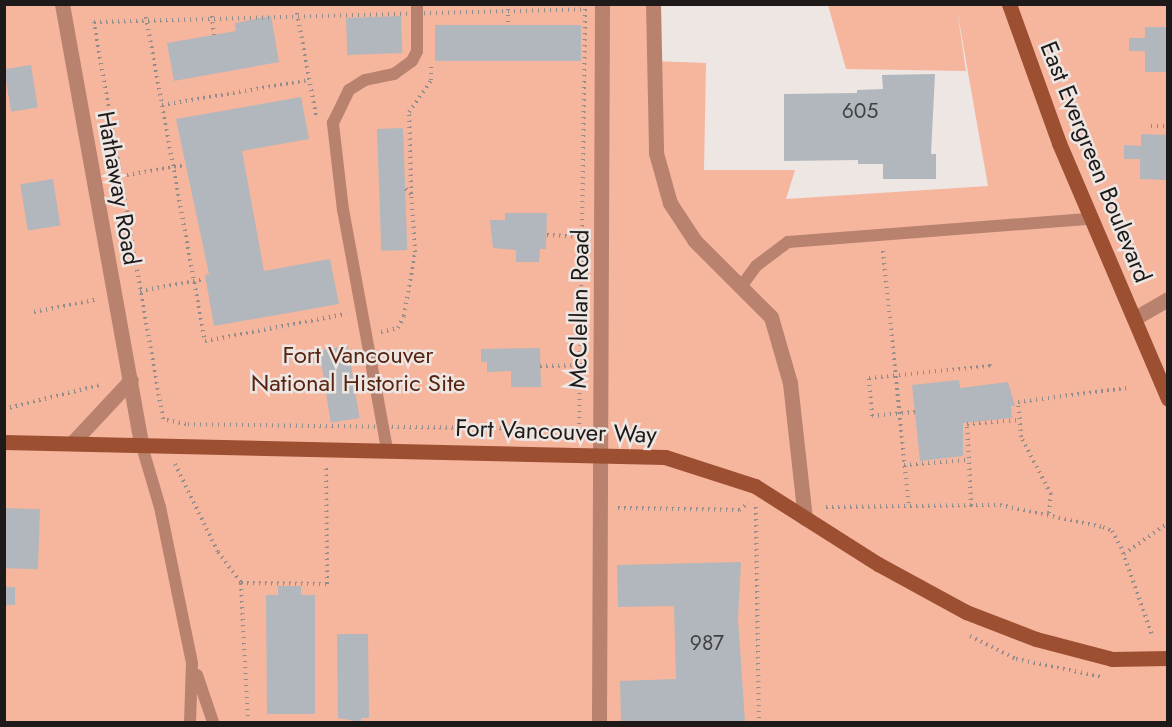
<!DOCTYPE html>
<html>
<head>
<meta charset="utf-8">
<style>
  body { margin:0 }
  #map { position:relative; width:1172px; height:727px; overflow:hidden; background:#eee6e3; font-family:Jost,sans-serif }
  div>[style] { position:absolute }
  .green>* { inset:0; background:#f6b59d }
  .building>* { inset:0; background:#b1b7bc; transform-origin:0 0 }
  .path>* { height:4px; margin-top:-2px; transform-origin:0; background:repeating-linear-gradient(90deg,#928c8a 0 1.5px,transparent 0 6px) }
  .lane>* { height:12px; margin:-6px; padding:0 6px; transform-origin:6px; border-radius:6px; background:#b9826e }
  .street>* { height:15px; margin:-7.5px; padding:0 7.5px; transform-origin:7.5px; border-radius:7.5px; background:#b9826e }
  .secondary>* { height:15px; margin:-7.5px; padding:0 7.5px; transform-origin:7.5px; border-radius:7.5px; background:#9d4f32 }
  span { translate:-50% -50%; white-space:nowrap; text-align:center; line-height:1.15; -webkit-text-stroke:5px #eee6e3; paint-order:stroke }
  .number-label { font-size:21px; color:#424142 }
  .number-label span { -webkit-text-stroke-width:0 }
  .street-label { font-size:24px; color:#1d1a19 }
  .park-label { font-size:24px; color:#572411 }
  .frame { position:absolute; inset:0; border:6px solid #1d1a19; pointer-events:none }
</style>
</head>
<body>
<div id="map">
  <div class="green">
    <div style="clip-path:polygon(4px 5px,653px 5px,654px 61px,706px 63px,704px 170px,795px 170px,786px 199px,988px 186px,957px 10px,966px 71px,846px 69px,828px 5px,1167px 5px,1167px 722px,5px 722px)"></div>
  </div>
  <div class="building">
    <div style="clip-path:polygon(271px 16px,279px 62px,174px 81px,167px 43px,236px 31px,235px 23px)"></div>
    <div style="left:401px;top:16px;width:37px;height:55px;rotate:88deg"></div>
    <div style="left:435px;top:25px;width:146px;height:36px"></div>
    <div style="clip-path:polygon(1145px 27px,1168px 27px,1168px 72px,1145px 72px,1145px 51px,1129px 51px,1129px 38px,1145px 38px)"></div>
    <div style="left:31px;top:65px;width:43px;height:27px;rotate:81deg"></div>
    <div style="clip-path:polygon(935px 74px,931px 154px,936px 154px,936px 179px,883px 179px,883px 164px,858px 164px,858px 160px,784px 161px,784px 94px,857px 93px,857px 90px,883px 89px,882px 75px)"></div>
    <div style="clip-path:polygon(301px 97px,309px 139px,242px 151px,264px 271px,330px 259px,339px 304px,214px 326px,205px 275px,209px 274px,176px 119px)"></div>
    <div style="left:403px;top:128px;width:122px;height:26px;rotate:88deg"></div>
    <div style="clip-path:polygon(1141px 134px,1168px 135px,1168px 180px,1140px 179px,1140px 159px,1124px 159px,1124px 145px,1141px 146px)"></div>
    <div style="left:53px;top:179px;width:47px;height:33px;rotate:81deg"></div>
    <div style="clip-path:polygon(505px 213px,547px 213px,546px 249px,540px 249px,539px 262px,516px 262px,516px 250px,493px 248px,490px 220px,505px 220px)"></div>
    <div style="left:348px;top:346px;width:73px;height:29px;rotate:81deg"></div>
    <div style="clip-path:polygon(540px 348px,541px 387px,511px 387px,511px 371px,487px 372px,487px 362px,481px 362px,481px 349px)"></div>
    <div style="clip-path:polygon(959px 380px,960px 388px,1008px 382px,1015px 406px,1011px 406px,1012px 418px,963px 423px,963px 456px,920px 461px,912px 385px)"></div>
    <div style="left:4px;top:508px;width:36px;height:60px;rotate:2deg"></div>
    <div style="clip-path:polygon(741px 562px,738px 618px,745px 722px,621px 722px,620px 681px,676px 679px,674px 606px,618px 607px,617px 565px)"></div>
    <div style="clip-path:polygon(278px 586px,301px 586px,301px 595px,315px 595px,315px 714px,267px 714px,266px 595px,278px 595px)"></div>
    <div style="left:4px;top:587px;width:11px;height:18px"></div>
    <div style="clip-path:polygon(337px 634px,368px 634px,369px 718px,361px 718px,361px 722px,338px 718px)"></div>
  </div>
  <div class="path">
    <div style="left:508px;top:9px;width:16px;rotate:90deg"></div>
    <div style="left:585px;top:9px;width:420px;rotate:90.8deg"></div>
    <div style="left:579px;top:429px;width:393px;rotate:-179.3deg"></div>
    <div style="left:186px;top:424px;width:24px;rotate:-168deg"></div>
    <div style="left:163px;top:419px;width:403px;rotate:-99.9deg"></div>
    <div style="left:94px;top:22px;width:491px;rotate:-1.5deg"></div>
    <div style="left:297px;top:13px;width:105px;rotate:79.5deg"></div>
    <div style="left:212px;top:16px;width:19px;rotate:84deg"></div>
    <div style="left:146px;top:17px;width:329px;rotate:79.7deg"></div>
    <div style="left:205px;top:341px;width:144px;rotate:-10.8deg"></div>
    <div style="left:162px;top:105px;width:149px;rotate:-9.7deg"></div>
    <div style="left:1151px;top:126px;width:17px"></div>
    <div style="left:121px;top:176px;width:65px;rotate:-9.8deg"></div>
    <div style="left:411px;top:194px;width:82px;rotate:-91.4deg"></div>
    <div style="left:409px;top:112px;width:39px;rotate:-55deg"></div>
    <div style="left:431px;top:80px;width:16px;rotate:-90deg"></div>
    <div style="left:547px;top:235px;width:36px;rotate:3deg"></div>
    <div style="left:883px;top:251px;width:256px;rotate:84.2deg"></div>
    <div style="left:140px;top:291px;width:66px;rotate:-10.5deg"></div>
    <div style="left:34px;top:312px;width:66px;rotate:-11.3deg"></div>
    <div style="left:381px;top:332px;width:17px;rotate:-13deg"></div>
    <div style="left:398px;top:328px;width:13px;rotate:-63deg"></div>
    <div style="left:404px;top:316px;width:65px;rotate:-80.2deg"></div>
    <div style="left:415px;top:252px;width:58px;rotate:-93.9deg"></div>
    <div style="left:411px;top:194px;width:8px;rotate:-135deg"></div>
    <div style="left:540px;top:366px;width:42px;rotate:-1.4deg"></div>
    <div style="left:4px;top:409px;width:99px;rotate:-14deg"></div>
    <div style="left:915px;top:412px;width:43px;rotate:174.7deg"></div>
    <div style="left:872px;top:416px;width:38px;rotate:-95deg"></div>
    <div style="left:869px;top:378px;width:122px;rotate:-5.7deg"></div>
    <div style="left:990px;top:366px;width:3px;rotate:-108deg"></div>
    <div style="left:175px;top:464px;width:98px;rotate:64deg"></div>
    <div style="left:218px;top:552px;width:39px;rotate:53deg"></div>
    <div style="left:241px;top:583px;width:139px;rotate:87.1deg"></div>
    <div style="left:904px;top:465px;width:62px;rotate:-4.6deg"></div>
    <div style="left:971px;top:506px;width:82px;rotate:-92.8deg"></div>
    <div style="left:967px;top:424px;width:52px;rotate:-4.4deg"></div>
    <div style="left:756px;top:507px;width:215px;rotate:89.2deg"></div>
    <div style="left:826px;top:507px;width:174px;rotate:-0.7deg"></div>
    <div style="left:1000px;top:505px;width:105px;rotate:12.1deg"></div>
    <div style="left:1103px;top:527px;width:10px;rotate:24deg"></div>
    <div style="left:1112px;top:531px;width:18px;rotate:61deg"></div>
    <div style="left:1121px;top:547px;width:93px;rotate:70.6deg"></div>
    <div style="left:618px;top:508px;width:121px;rotate:0.9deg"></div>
    <div style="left:739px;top:510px;width:12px;rotate:-35deg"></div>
    <div style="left:1049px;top:513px;width:19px;rotate:-84deg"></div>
    <div style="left:1051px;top:494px;width:64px;rotate:-117.8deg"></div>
    <div style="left:1021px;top:437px;width:35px;rotate:-95deg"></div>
    <div style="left:1018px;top:402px;width:109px;rotate:-7.4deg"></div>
    <div style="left:1124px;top:554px;width:54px;rotate:-35.2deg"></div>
    <div style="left:241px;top:583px;width:86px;rotate:0.7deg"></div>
    <div style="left:327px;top:584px;width:118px;rotate:-90.5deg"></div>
    <div style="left:970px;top:636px;width:51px;rotate:26.6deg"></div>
    <div style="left:1016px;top:659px;width:88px;rotate:11.8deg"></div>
  </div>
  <div class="lane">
    <div style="left:743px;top:284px;width:22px;rotate:-54deg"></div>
    <div style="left:756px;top:266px;width:40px;rotate:-37deg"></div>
    <div style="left:788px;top:242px;width:303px;rotate:-4.4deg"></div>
    <div style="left:141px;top:443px;width:67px;rotate:73.5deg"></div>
    <div style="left:160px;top:507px;width:159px;rotate:78.4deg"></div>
    <div style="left:192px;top:663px;width:59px;rotate:91.9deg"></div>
    <div style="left:387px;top:449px;width:243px;rotate:-100.4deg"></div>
    <div style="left:343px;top:210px;width:88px;rotate:-96.6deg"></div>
    <div style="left:333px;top:123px;width:37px;rotate:-64deg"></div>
    <div style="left:349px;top:90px;width:19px;rotate:-32deg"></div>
    <div style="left:365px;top:80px;width:30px;rotate:-12deg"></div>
    <div style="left:394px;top:74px;width:22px;rotate:-36deg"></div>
    <div style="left:412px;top:61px;width:11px;rotate:-63deg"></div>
    <div style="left:417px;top:51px;width:47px;rotate:-90deg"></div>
    <div style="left:197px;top:675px;width:50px;rotate:71.2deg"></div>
  </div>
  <div class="street">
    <div style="left:62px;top:4px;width:446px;rotate:79.8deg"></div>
    <div style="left:653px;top:4px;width:149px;rotate:88.8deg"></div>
    <div style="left:656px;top:153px;width:52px;rotate:74.4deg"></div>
    <div style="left:670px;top:203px;width:45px;rotate:56.7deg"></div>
    <div style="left:695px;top:241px;width:107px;rotate:45deg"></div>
    <div style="left:771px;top:317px;width:69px;rotate:73.9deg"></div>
    <div style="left:790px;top:383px;width:136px;rotate:83.7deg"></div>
    <div style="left:1135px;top:318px;width:38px;rotate:-30deg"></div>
    <div style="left:72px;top:443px;width:86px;rotate:-46.9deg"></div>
    <div style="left:599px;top:722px;width:718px;rotate:-89.76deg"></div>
  </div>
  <div class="secondary">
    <div style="left:1009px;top:4px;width:148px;rotate:70.2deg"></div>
    <div style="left:1059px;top:143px;width:278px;rotate:66.9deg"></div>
    <div style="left:4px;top:442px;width:661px;rotate:1.3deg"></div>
    <div style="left:665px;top:457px;width:95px;rotate:17.9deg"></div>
    <div style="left:755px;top:486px;width:146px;rotate:32.4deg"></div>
    <div style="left:878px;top:564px;width:100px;rotate:28.6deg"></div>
    <div style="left:966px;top:612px;width:75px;rotate:21.1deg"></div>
    <div style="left:1036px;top:639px;width:79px;rotate:14.7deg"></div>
    <div style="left:1112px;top:659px;width:56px;rotate:-1deg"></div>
  </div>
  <div class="number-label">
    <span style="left:860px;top:111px">605</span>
    <span style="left:707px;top:643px">987</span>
  </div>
  <div class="street-label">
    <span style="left:1096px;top:162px;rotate:68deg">East Evergreen Boulevard</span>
    <span style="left:119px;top:188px;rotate:80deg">Hathaway Road</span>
    <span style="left:579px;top:309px;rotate:-89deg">McClellan Road</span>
    <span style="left:556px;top:431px;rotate:2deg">Fort Vancouver Way</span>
  </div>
  <div class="park-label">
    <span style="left:358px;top:369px">Fort Vancouver<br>National Historic Site</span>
  </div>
  <div class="frame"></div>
</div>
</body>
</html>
